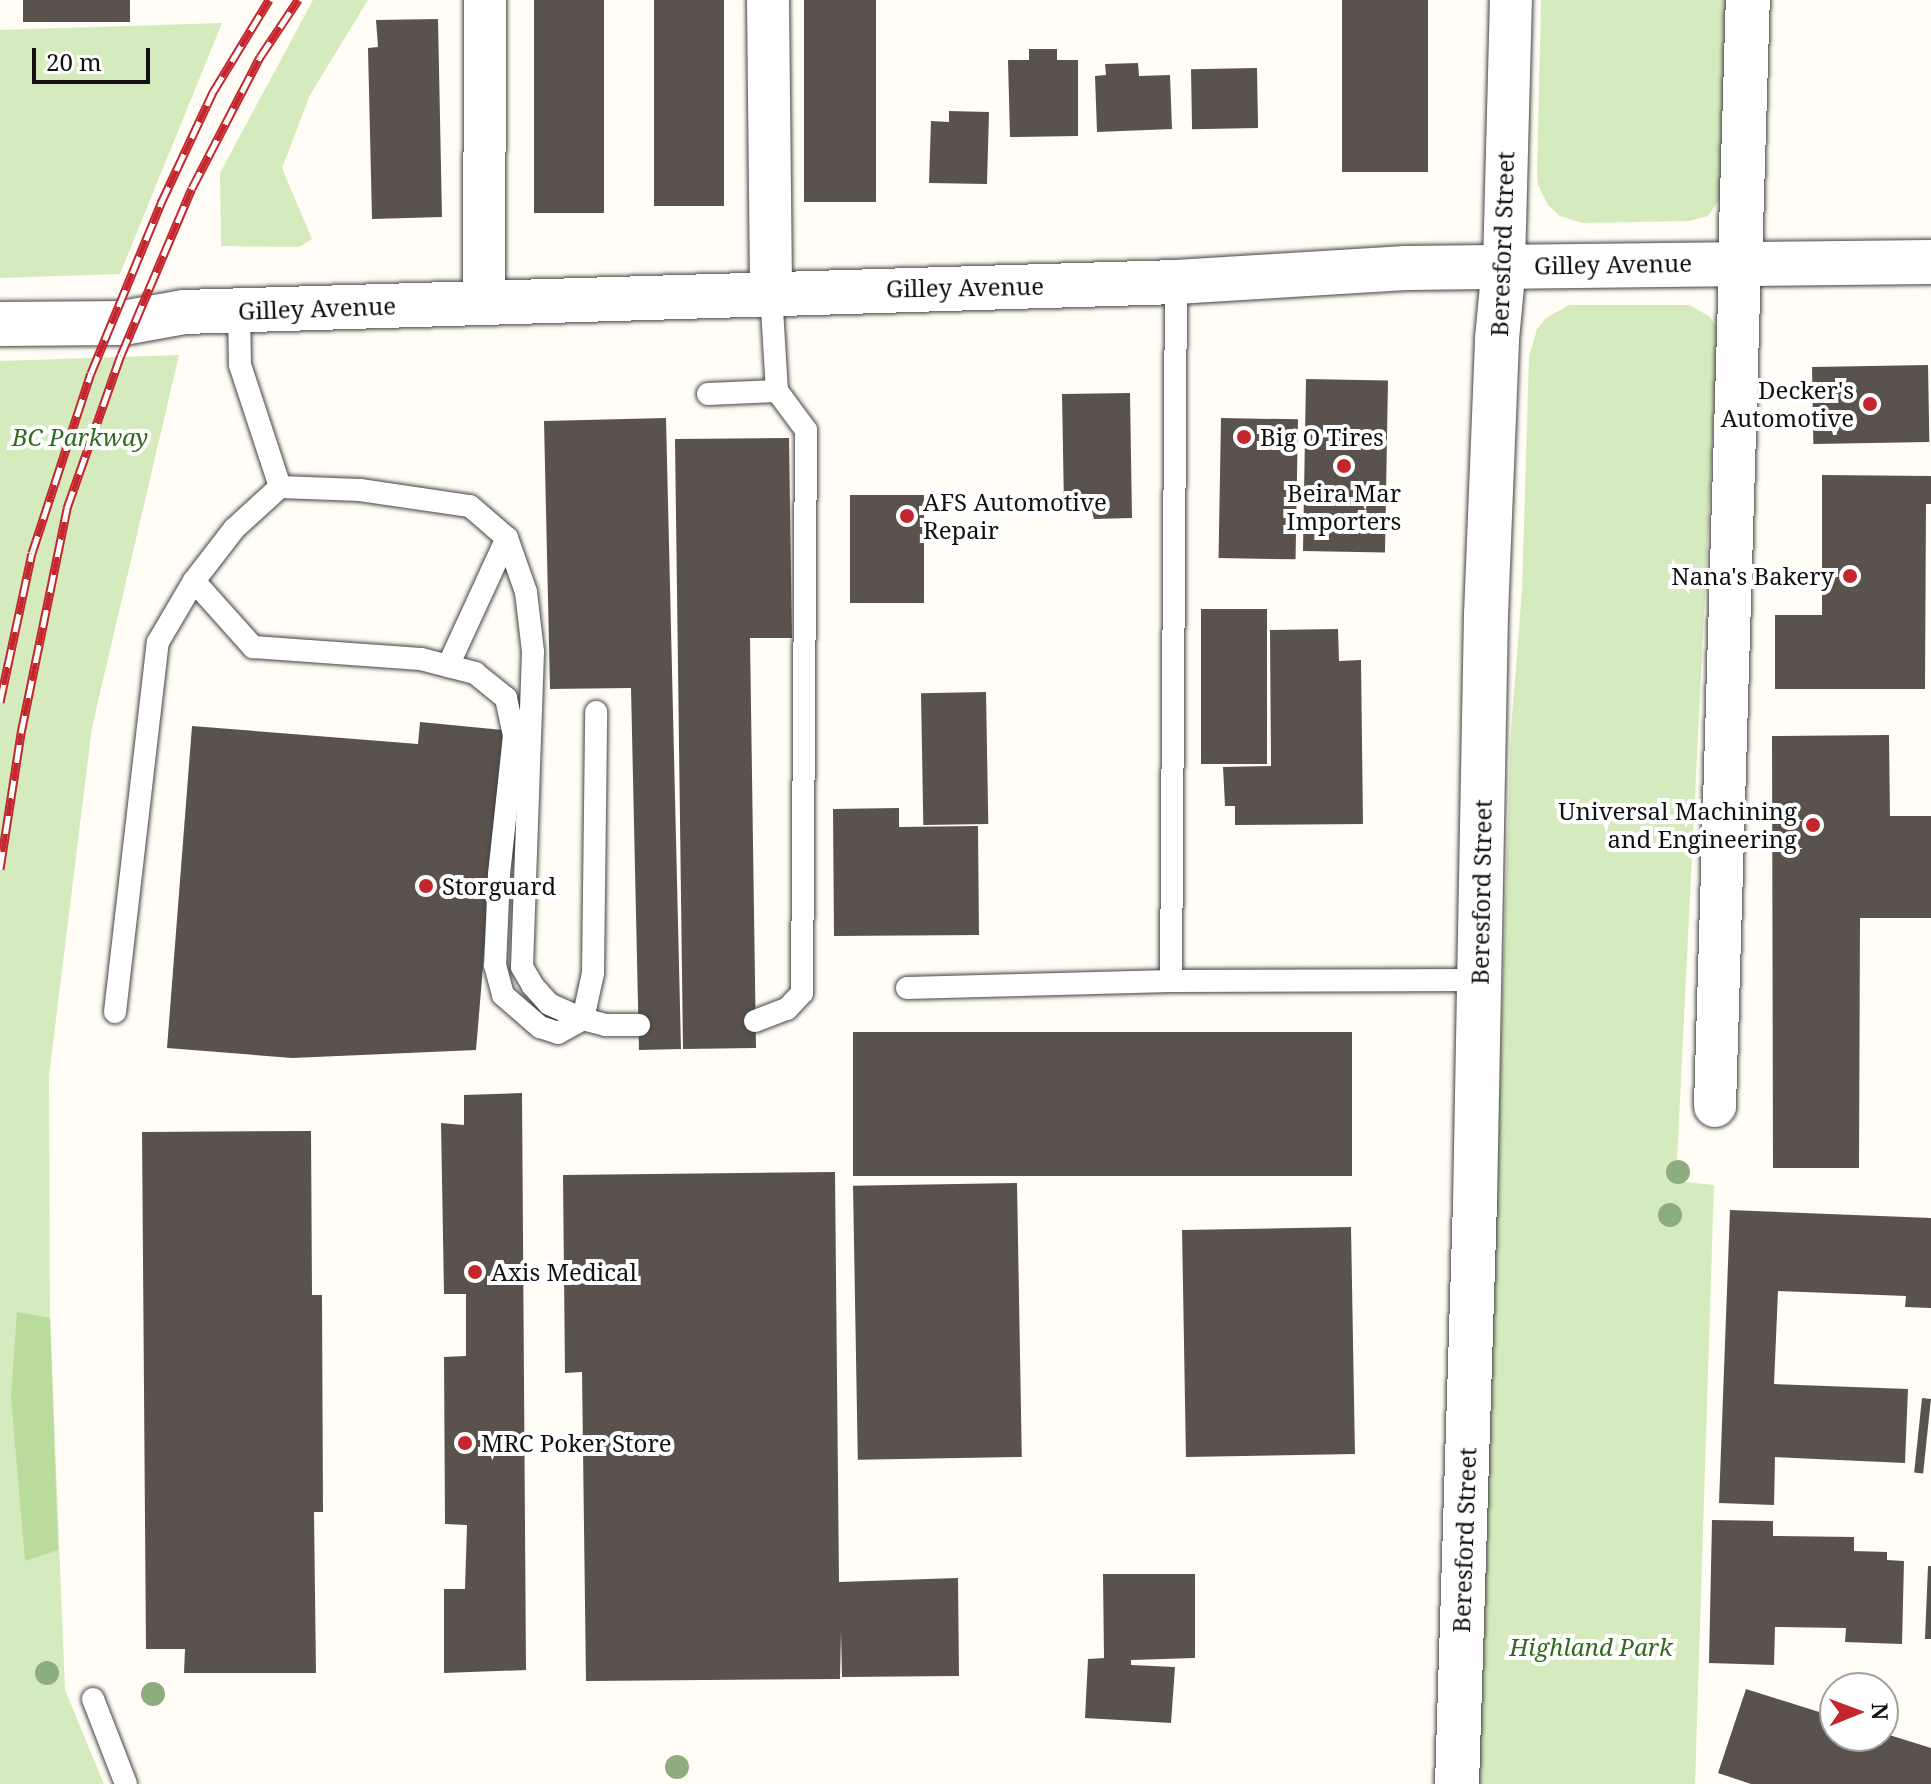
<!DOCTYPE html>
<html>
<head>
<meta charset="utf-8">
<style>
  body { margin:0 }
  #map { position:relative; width:1931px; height:1784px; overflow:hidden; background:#fffdf5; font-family:"Noto Serif",serif }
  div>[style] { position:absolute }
  .green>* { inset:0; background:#d5ebbd }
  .forest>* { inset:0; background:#b9dc9c }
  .building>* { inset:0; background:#5a524d; transform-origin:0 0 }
  .roads { filter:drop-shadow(0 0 2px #444) drop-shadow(0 0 2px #444) }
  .service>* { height:22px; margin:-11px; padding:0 11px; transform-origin:11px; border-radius:11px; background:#fff }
  .minor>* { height:42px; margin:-21px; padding:0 21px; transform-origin:21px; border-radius:21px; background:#fff }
  .tertiary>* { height:44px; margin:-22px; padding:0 22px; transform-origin:22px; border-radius:22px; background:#fff }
  .rail>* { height:9px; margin-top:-4.5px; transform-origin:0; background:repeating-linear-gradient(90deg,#fff 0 18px,#c4262e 0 36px); box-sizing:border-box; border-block:2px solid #c4262e }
  .trees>* { width:24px; height:24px; margin:-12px; border-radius:50%; background:#8dad7f }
  .dots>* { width:22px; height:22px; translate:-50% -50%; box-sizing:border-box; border:4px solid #fff; border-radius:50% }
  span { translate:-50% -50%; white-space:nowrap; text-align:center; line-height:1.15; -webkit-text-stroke:8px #fff; paint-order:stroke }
  .street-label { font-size:24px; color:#111 }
  .poi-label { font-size:24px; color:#111 }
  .right { translate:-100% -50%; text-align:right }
  .left { translate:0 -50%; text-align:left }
  .park-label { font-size:24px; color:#2f6b1f; font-style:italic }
  .north { position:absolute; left:1819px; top:1672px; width:80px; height:80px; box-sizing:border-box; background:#fff; border:2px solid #a0a0a0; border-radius:50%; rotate:89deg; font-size:22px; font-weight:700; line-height:32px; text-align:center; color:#111 }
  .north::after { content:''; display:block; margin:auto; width:28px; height:36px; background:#c4262e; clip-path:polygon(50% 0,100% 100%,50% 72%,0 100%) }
  .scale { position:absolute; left:32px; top:48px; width:118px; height:36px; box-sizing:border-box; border:4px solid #111; border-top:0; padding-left:10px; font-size:24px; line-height:28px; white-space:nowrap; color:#111; -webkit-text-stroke:6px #fff; paint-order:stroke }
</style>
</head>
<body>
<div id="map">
  <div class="green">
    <div style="clip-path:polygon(313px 0,368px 0,310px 95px,282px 168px,312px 239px,299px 247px,221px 246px,220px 173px)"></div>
    <div style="clip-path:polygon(1541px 0,1729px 0,1722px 196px,1708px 216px,1689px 221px,1582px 223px,1560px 216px,1548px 205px,1538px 185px,1537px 173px)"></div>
    <div style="clip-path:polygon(222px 23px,120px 274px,0 278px,0 30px)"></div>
    <div style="clip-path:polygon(1569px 305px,1689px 305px,1709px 316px,1718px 329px,1676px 1181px,1714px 1185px,1695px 1784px,1477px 1784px,1511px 731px,1522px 590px,1529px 357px,1537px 329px,1546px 318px)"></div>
    <div style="clip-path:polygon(179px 355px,92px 727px,49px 1076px,50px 1318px,65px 1690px,104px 1784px,0 1784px,0 361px)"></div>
  </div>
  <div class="forest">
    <div style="clip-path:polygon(17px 1312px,50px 1318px,58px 1550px,25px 1561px,11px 1397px)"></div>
  </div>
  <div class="building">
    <div style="left:23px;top:0;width:107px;height:22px"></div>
    <div style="left:534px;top:0;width:70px;height:213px"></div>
    <div style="left:654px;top:0;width:70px;height:206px"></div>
    <div style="left:804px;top:0;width:72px;height:202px"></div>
    <div style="left:1342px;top:0;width:86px;height:172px"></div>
    <div style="clip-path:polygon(438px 19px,442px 217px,372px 219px,368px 48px,378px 47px,376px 20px)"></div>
    <div style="clip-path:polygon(1029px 49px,1057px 49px,1057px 60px,1078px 60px,1078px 136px,1010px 137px,1008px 60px,1029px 60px)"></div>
    <div style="clip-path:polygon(1138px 63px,1139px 76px,1170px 75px,1172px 129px,1097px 132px,1095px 76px,1106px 75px,1105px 64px)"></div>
    <div style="left:1257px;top:68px;width:60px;height:66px;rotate:89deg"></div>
    <div style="clip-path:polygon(949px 111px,989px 112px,987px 184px,929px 183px,931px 121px,949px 122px)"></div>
    <div style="left:1928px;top:365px;width:77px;height:116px;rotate:89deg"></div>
    <div style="left:1306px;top:379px;width:82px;height:172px;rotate:1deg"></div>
    <div style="clip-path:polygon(1130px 393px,1132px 518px,1094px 519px,1091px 507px,1064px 507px,1062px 394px)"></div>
    <div style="clip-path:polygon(666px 418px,681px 1049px,639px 1050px,631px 688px,550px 689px,544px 421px)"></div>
    <div style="left:1221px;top:418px;width:77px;height:140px;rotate:1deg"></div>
    <div style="clip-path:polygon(789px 438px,792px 638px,750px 638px,756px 1048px,683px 1049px,675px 439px)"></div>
    <div style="clip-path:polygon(1822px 475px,1931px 476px,1931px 504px,1926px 504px,1925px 689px,1775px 689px,1775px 615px,1822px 615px)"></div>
    <div style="left:850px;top:495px;width:74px;height:108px"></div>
    <div style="left:1201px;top:609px;width:66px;height:155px"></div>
    <div style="clip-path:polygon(1338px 629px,1339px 661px,1361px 660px,1363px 824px,1235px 825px,1235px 806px,1225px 806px,1223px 767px,1271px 766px,1270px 630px)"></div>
    <div style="left:986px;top:692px;width:132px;height:65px;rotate:89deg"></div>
    <div style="clip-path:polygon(420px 722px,503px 730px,476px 1050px,292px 1058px,167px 1048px,192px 726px,418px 744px)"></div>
    <div style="clip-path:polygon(1889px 735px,1890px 816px,1931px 816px,1931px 918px,1860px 918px,1859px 1168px,1773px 1168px,1772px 736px)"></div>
    <div style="clip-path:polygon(899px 808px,899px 827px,978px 826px,979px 935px,834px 936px,833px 809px)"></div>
    <div style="left:1352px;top:1032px;width:144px;height:499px;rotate:90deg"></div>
    <div style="clip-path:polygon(522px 1093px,526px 1670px,444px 1673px,444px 1589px,465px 1589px,467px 1525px,445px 1524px,444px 1357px,466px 1356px,466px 1294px,444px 1294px,441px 1123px,464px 1125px,464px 1095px)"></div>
    <div style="clip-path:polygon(311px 1131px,312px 1295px,322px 1295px,323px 1512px,314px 1512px,316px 1673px,184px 1673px,185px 1649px,146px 1649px,142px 1132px)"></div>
    <div style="clip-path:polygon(835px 1172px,839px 1582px,958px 1578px,959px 1676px,842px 1677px,841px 1631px,840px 1679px,586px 1681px,582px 1372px,565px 1373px,563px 1175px)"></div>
    <div style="left:1017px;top:1183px;width:274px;height:164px;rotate:89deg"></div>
    <div style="clip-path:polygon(1730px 1210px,1931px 1218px,1931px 1308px,1905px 1307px,1906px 1296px,1778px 1291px,1774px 1384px,1908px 1389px,1905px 1463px,1775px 1457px,1774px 1505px,1719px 1503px)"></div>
    <div style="left:1351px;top:1227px;width:227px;height:169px;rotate:89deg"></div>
    <div style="left:1922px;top:1398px;width:9px;height:75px;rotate:6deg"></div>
    <div style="clip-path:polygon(1712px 1520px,1773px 1521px,1773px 1536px,1854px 1537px,1854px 1551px,1887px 1552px,1887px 1560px,1904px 1561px,1902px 1644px,1845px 1642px,1846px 1628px,1775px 1627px,1774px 1665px,1709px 1663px)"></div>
    <div style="clip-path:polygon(1928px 1566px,1931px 1566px,1931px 1639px,1925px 1639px)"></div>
    <div style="clip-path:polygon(1103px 1574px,1195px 1574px,1195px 1658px,1131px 1660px,1131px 1665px,1175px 1667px,1171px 1723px,1085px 1718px,1088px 1659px,1104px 1658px)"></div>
    <div style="clip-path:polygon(1746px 1689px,1835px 1717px,1835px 1736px,1883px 1736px,1883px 1733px,1931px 1748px,1931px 1784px,1751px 1784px,1718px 1773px)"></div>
  </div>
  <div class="roads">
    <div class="service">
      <div style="left:239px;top:310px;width:55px;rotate:89deg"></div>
      <div style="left:240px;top:365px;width:128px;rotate:71.8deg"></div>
      <div style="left:708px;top:394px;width:69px;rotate:-2.5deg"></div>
      <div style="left:194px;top:581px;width:89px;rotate:48.2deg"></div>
      <div style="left:253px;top:647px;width:168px;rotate:4.1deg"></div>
      <div style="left:421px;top:659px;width:56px;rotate:14.5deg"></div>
      <div style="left:475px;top:673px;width:40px;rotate:39deg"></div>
      <div style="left:506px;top:698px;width:39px;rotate:78deg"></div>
      <div style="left:514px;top:736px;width:140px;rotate:96.2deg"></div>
      <div style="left:499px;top:875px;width:90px;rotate:92.5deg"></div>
      <div style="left:495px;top:965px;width:31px;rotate:75deg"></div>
      <div style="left:503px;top:995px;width:49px;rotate:40.9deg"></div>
      <div style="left:540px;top:1027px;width:19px;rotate:18deg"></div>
      <div style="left:558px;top:1033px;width:29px;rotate:-29deg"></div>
      <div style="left:583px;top:1019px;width:47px;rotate:-77.7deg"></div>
      <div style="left:593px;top:973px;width:261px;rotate:-89.3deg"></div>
      <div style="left:448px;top:666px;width:141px;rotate:-65.3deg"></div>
      <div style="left:1171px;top:981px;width:699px;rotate:-89.59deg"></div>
      <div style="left:907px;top:988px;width:264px;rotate:-1.5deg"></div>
      <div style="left:1171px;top:981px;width:308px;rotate:-0.2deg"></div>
      <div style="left:115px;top:1012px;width:372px;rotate:-83.4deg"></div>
      <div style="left:158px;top:642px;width:71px;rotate:-59.5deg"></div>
      <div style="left:194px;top:581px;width:66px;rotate:-52.4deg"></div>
      <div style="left:234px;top:529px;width:62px;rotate:-42.4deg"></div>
      <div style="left:280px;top:487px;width:80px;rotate:2.1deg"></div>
      <div style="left:360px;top:490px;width:111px;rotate:8.3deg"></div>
      <div style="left:470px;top:506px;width:49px;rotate:40.9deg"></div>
      <div style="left:507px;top:538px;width:57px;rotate:70.6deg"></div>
      <div style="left:526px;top:592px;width:60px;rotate:83.3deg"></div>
      <div style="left:533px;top:652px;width:315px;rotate:92deg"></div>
      <div style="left:522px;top:967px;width:22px;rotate:60deg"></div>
      <div style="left:533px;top:986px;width:24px;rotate:48deg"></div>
      <div style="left:549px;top:1004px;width:37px;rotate:24deg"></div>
      <div style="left:583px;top:1019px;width:24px;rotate:15deg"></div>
      <div style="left:606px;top:1025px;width:33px"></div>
      <div style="left:755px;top:1021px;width:34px;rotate:-21deg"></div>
      <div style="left:787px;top:1009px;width:22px;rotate:-47deg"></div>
      <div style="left:802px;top:993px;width:563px;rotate:-89.59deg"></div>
      <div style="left:806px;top:430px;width:49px;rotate:-126.6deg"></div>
      <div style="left:777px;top:391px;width:99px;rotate:-93.5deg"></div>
      <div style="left:93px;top:1699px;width:91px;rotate:68.8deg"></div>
    </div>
    <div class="minor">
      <div style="left:768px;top:0;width:292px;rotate:89.4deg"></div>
      <div style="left:1504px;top:265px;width:265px;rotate:-88.5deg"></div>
      <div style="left:484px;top:301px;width:301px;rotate:-89.8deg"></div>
      <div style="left:1715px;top:1106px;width:843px;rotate:-88.3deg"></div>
    </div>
    <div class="tertiary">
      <div style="left:1740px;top:263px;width:263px;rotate:-88.3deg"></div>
      <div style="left:0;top:324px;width:123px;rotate:-0.5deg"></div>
      <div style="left:123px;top:323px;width:62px;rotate:-10.2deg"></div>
      <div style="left:184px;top:312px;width:992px;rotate:-1.73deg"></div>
      <div style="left:1176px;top:282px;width:230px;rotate:-3.5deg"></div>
      <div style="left:1406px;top:268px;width:525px;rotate:-0.65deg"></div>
      <div style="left:1457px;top:1784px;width:582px;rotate:-88.23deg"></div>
      <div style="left:1475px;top:1202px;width:587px;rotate:-88.93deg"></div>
      <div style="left:1486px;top:615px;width:276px;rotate:-87.7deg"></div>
      <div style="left:1497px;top:339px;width:74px;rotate:-84.6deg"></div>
    </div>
  </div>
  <div class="rail">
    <div style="left:0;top:702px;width:152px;rotate:-77.9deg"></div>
    <div style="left:32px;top:553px;width:189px;rotate:-71.9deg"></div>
    <div style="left:91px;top:373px;width:184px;rotate:-67.6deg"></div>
    <div style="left:161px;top:203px;width:123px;rotate:-64.9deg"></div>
    <div style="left:213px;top:92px;width:108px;rotate:-58.7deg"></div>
    <div style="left:0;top:869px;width:138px;rotate:-81.2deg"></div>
    <div style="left:21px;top:733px;width:230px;rotate:-78.4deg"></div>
    <div style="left:67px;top:508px;width:162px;rotate:-70.6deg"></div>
    <div style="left:121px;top:355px;width:181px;rotate:-67deg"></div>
    <div style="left:192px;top:188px;width:148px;rotate:-62.6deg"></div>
    <div style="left:260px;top:57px;width:69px;rotate:-56.3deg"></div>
  </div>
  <div class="trees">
    <div style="left:1678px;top:1172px"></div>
    <div style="left:1670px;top:1215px"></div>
    <div style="left:47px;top:1673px"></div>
    <div style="left:153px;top:1694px"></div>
    <div style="left:677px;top:1767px"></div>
  </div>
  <div class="dots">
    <div style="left:1870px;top:404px;background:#c4262e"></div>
    <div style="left:1244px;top:437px;background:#c4262e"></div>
    <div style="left:1344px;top:466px;background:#c4262e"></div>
    <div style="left:907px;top:516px;background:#c4262e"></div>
    <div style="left:1850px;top:576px;background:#c4262e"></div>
    <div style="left:1813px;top:825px;background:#c4262e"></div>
    <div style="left:426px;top:886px;background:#c4262e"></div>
    <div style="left:475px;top:1272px;background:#c4262e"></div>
    <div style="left:465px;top:1443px;background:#c4262e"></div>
  </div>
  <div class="street-label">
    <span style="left:1502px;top:244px;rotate:-88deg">Beresford Street</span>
    <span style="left:1613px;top:264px;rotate:-1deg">Gilley Avenue</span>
    <span style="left:965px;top:287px;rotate:-1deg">Gilley Avenue</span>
    <span style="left:317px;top:308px;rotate:-2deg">Gilley Avenue</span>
    <span style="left:1481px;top:892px;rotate:-89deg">Beresford Street</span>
    <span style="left:1464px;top:1540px;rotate:-88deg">Beresford Street</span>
  </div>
  <div class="poi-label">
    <span class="right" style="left:1854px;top:404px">Decker's<br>Automotive</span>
    <span class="left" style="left:1260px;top:437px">Big O Tires</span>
    <span style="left:1344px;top:507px">Beira Mar<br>Importers</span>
    <span class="left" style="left:923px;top:516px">AFS Automotive<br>Repair</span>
    <span class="right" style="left:1834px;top:576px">Nana's Bakery</span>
    <span class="right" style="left:1797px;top:825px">Universal Machining<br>and Engineering</span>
    <span class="left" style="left:442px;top:886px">Storguard</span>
    <span class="left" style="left:491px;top:1272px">Axis Medical</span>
    <span class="left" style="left:481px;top:1443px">MRC Poker Store</span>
  </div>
  <div class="park-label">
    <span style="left:80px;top:437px">BC Parkway</span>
    <span style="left:1591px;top:1647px">Highland Park</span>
  </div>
  <div class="north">N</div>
  <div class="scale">20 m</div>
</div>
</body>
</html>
